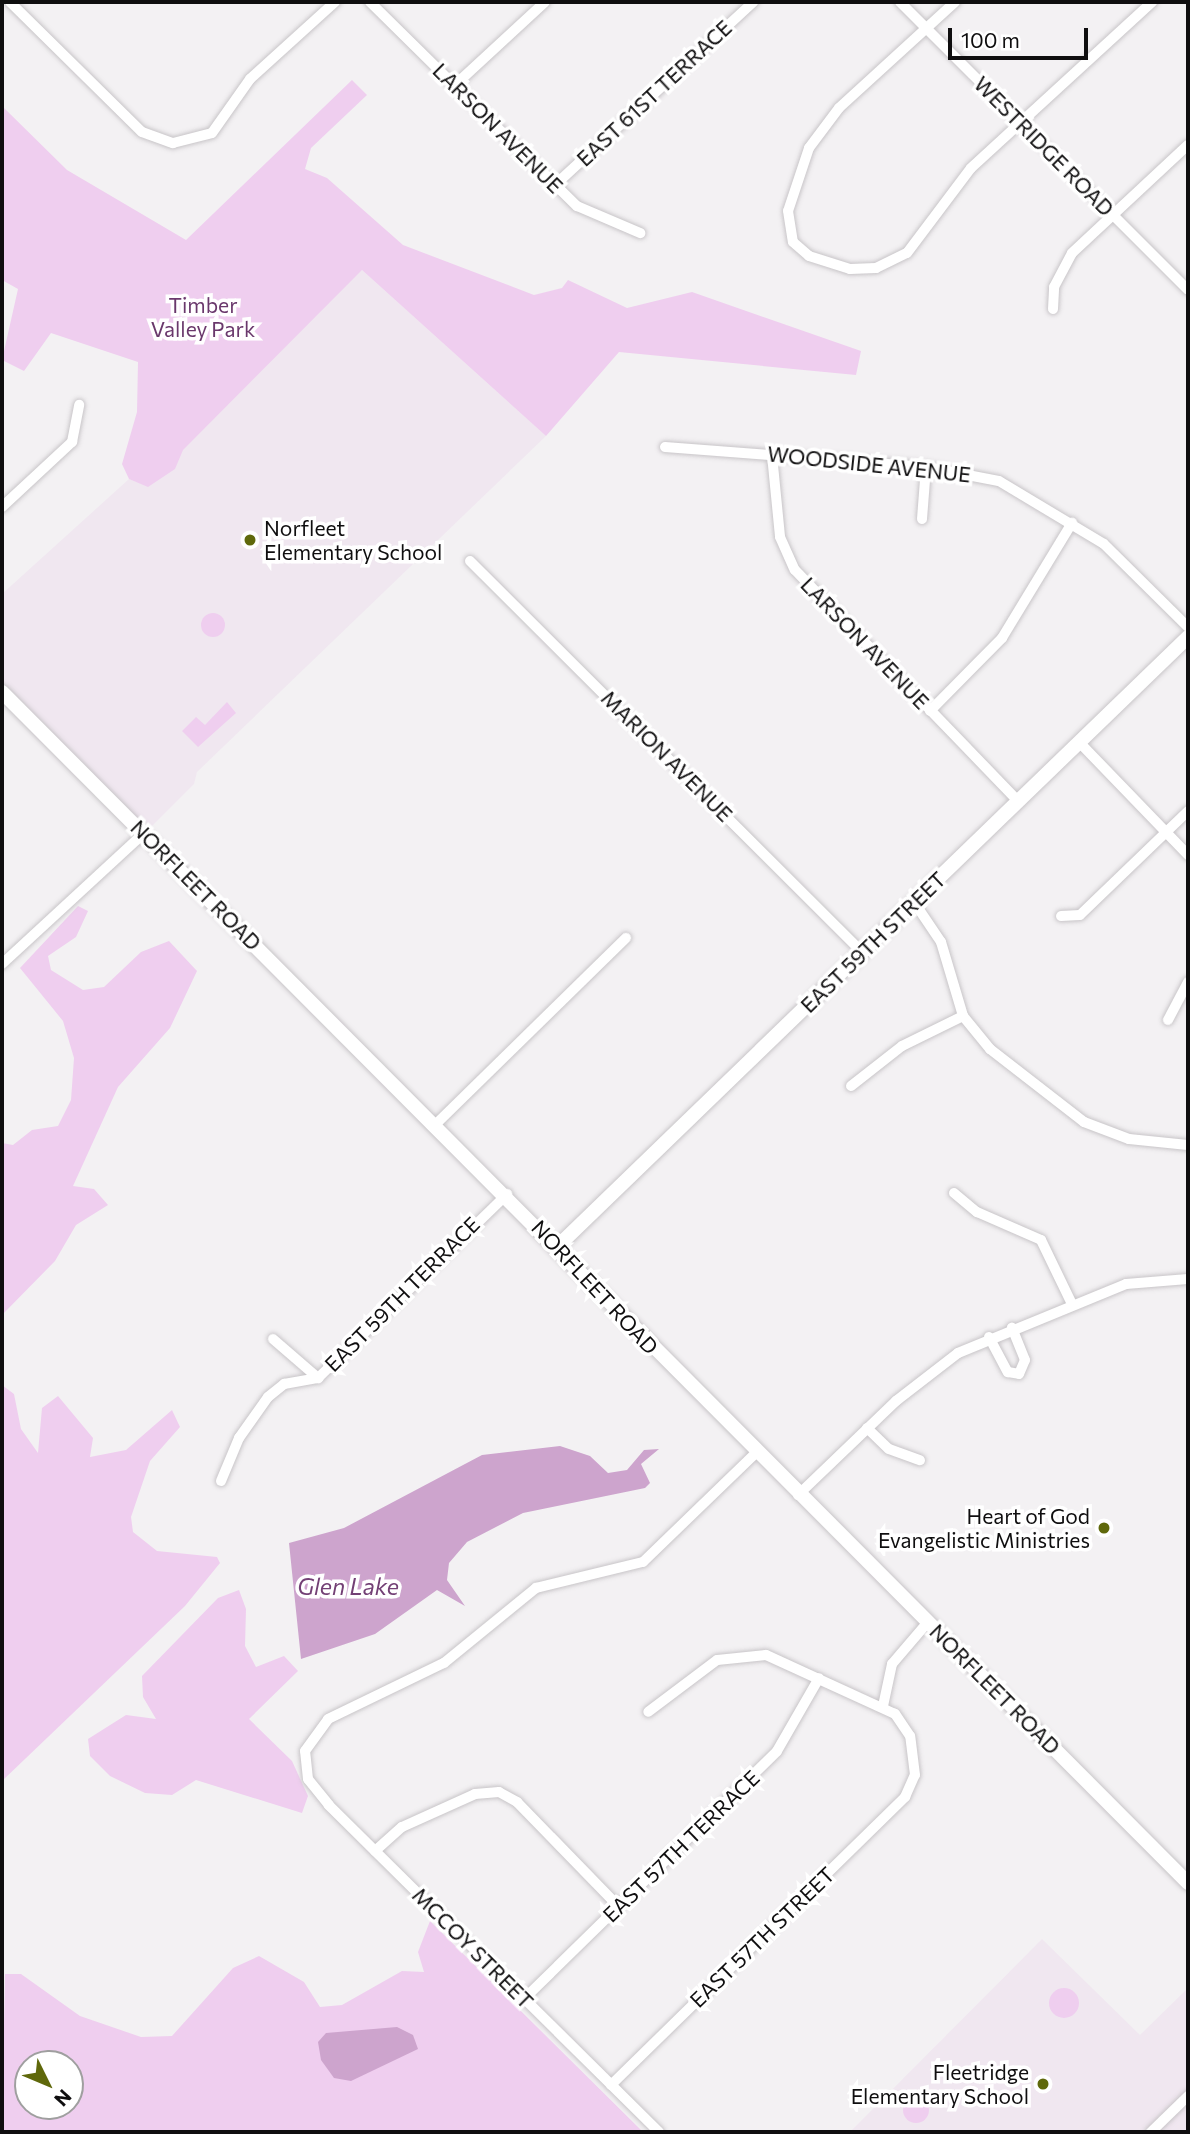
<!DOCTYPE html>
<html>
<head>
<meta charset="utf-8">
<style>
  body { margin:0 }
  #map { position:relative; width:1190px; height:2134px; overflow:hidden; background:#f3f1f3; font-family:Commissioner,sans-serif }
  div>[style] { position:absolute }
  .built>* { inset:0; background:#f0e7f0 }
  .green>* { inset:0; background:#efceef }
  .round { border-radius:50% }
  .water>* { inset:0; background:#cda4cd }
  .roads { filter:drop-shadow(0 0 2px #c8c5c8) drop-shadow(0 0 2px #c8c5c8) }
  .minor>* { height:10px; margin:-5px; padding:0 5px; transform-origin:5px; border-radius:5px; background:#fff }
  .tertiary>* { height:14px; margin:-7px; padding:0 7px; transform-origin:7px; border-radius:7px; background:#fff }
  .dots>* { width:19px; height:19px; translate:-50% -50%; box-sizing:border-box; border:4px solid #fff; border-radius:50% }
  span { translate:-50% -50%; white-space:nowrap; text-align:center; line-height:1.15; -webkit-text-stroke:7px #fff; paint-order:stroke }
  .street-label { font-size:21px; color:#0f0e0f }
  .park-label { font-size:21px; color:#6a386c }
  .poi-label { font-size:21px; color:#0f0e0f }
  .left { translate:0 -50%; text-align:left }
  .right { translate:-100% -50%; text-align:right }
  .water-label { font-size:23px; color:#734075; font-style:italic }
  .frame { position:absolute; inset:0; border:4px solid #0f0e0f; pointer-events:none }
  .north { position:absolute; left:14px; top:2050px; width:70px; height:70px; box-sizing:border-box; background:#fff; border:2px solid #9f9f9f; border-radius:50%; rotate:133deg; font-size:19px; font-weight:700; line-height:28px; text-align:center; color:#0f0e0f }
  .north::after { content:''; display:block; margin:auto; width:24px; height:32px; background:#5f680b; clip-path:polygon(50% 0,100% 100%,50% 72%,0 100%) }
  .scale { position:absolute; left:948px; top:28px; width:140px; height:32px; box-sizing:border-box; border:4px solid #0f0e0f; border-top:0; padding-left:9px; font-size:21px; line-height:24px; white-space:nowrap; color:#0f0e0f; -webkit-text-stroke:5px #fff; paint-order:stroke }
</style>
</head>
<body>
<div id="map">
  <div class="built">
    <div style="clip-path:polygon(362px 270px,546px 436px,197px 772px,194px 784px,148px 830px,2px 682px,2px 594px,129px 479px,148px 486px,191px 432px)"></div>
    <div style="clip-path:polygon(1042px 1939px,1140px 2035px,1188px 1988px,1188px 2132px,850px 2132px)"></div>
  </div>
  <div class="green">
    <div style="clip-path:polygon(352px 80px,367px 95px,311px 148px,305px 169px,327px 178px,403px 245px,534px 295px,562px 288px,568px 280px,627px 308px,692px 292px,861px 351px,856px 375px,619px 352px,546px 436px,362px 270px,183px 450px,175px 469px,148px 487px,129px 479px,122px 464px,137px 412px,138px 362px,51px 333px,24px 371px,2px 360px,18px 289px,2px 280px,2px 106px,67px 170px,186px 240px)"></div>
    <div class="round" style="left:201px;top:613px;width:24px;height:24px"></div>
    <div style="clip-path:polygon(227px 702px,236px 713px,198px 747px,182px 731px,196px 717px,205px 725px)"></div>
    <div style="clip-path:polygon(78px 906px,88px 911px,76px 937px,48px 956px,51px 970px,83px 990px,104px 987px,141px 952px,169px 941px,197px 971px,170px 1028px,118px 1087px,73px 1186px,94px 1189px,108px 1205px,76px 1225px,55px 1261px,2px 1315px,2px 1143px,13px 1145px,32px 1130px,58px 1126px,71px 1100px,74px 1058px,63px 1021px,20px 968px)"></div>
    <div style="clip-path:polygon(2px 1385px,14px 1394px,21px 1429px,38px 1453px,42px 1408px,58px 1396px,93px 1438px,90px 1457px,126px 1450px,172px 1410px,180px 1427px,150px 1461px,131px 1517px,133px 1532px,157px 1551px,217px 1557px,220px 1563px,185px 1606px,2px 1781px)"></div>
    <div style="clip-path:polygon(239px 1590px,246px 1609px,245px 1646px,256px 1667px,284px 1656px,298px 1671px,249px 1719px,292px 1761px,308px 1796px,302px 1813px,196px 1780px,172px 1795px,145px 1793px,110px 1776px,90px 1756px,88px 1739px,126px 1715px,156px 1719px,143px 1697px,142px 1676px,218px 1598px)"></div>
    <div style="clip-path:polygon(evenodd,430px 1921px,643px 2132px,2px 2132px,5px 1974px,21px 1974px,80px 2016px,141px 2037px,172px 2036px,233px 1968px,259px 1956px,304px 1982px,320px 2007px,342px 2005px,402px 1971px,424px 1972px,418px 1952px,430px 1921px,28px 2064px,70px 2064px,70px 2106px,28px 2106px,28px 2064px)"></div>
    <div class="round" style="left:1049px;top:1988px;width:30px;height:30px"></div>
    <div class="round" style="left:903px;top:2097px;width:26px;height:26px"></div>
  </div>
  <div class="water">
    <div style="clip-path:polygon(560px 1446px,590px 1456px,608px 1473px,627px 1470px,644px 1450px,659px 1449px,641px 1464px,650px 1483px,645px 1488px,523px 1513px,467px 1542px,449px 1563px,447px 1580px,465px 1606px,437px 1590px,375px 1634px,301px 1659px,289px 1543px,344px 1528px,482px 1455px)"></div>
    <div style="clip-path:polygon(397px 2027px,413px 2035px,418px 2049px,351px 2081px,334px 2078px,321px 2060px,318px 2042px,326px 2033px)"></div>
  </div>
  <div class="roads">
    <div class="minor">
      <div style="left:10px;top:2px;width:185px;rotate:44.6deg"></div>
      <div style="left:142px;top:132px;width:33px;rotate:20deg"></div>
      <div style="left:173px;top:143px;width:40px;rotate:-14.4deg"></div>
      <div style="left:212px;top:133px;width:66px;rotate:-54.9deg"></div>
      <div style="left:250px;top:79px;width:115px;rotate:-42.2deg"></div>
      <div style="left:370px;top:2px;width:291px;rotate:44.6deg"></div>
      <div style="left:577px;top:206px;width:69px;rotate:23.2deg"></div>
      <div style="left:900px;top:2px;width:407px;rotate:45deg"></div>
      <div style="left:955px;top:2px;width:157px;rotate:137.6deg"></div>
      <div style="left:839px;top:108px;width:50px;rotate:126.9deg"></div>
      <div style="left:809px;top:148px;width:66px;rotate:108.4deg"></div>
      <div style="left:788px;top:211px;width:31px;rotate:81deg"></div>
      <div style="left:793px;top:242px;width:21px;rotate:41deg"></div>
      <div style="left:809px;top:256px;width:43px;rotate:17.6deg"></div>
      <div style="left:850px;top:269px;width:26px;rotate:-2deg"></div>
      <div style="left:876px;top:268px;width:34px;rotate:-26deg"></div>
      <div style="left:907px;top:253px;width:106px;rotate:-53deg"></div>
      <div style="left:971px;top:168px;width:246px;rotate:-42.5deg"></div>
      <div style="left:455px;top:85px;width:122px;rotate:-42.7deg"></div>
      <div style="left:555px;top:185px;width:270px;rotate:-42.7deg"></div>
      <div style="left:1053px;top:309px;width:22px;rotate:-87deg"></div>
      <div style="left:1054px;top:287px;width:38px;rotate:-62deg"></div>
      <div style="left:1072px;top:253px;width:158px;rotate:-43deg"></div>
      <div style="left:665px;top:447px;width:262px;rotate:4.4deg"></div>
      <div style="left:926px;top:467px;width:74px;rotate:10.9deg"></div>
      <div style="left:999px;top:481px;width:122px;rotate:31deg"></div>
      <div style="left:1104px;top:544px;width:118px;rotate:44.7deg"></div>
      <div style="left:772px;top:455px;width:82px;rotate:84.4deg"></div>
      <div style="left:780px;top:537px;width:36px;rotate:66deg"></div>
      <div style="left:795px;top:570px;width:321px;rotate:46deg"></div>
      <div style="left:2px;top:507px;width:96px;rotate:-42.9deg"></div>
      <div style="left:72px;top:442px;width:38px;rotate:-79deg"></div>
      <div style="left:922px;top:519px;width:52px;rotate:-85.6deg"></div>
      <div style="left:470px;top:561px;width:554px;rotate:44.93deg"></div>
      <div style="left:930px;top:711px;width:103px;rotate:-45.4deg"></div>
      <div style="left:1002px;top:638px;width:135px;rotate:-58.7deg"></div>
      <div style="left:1079px;top:742px;width:157px;rotate:46deg"></div>
      <div style="left:914px;top:902px;width:48px;rotate:56deg"></div>
      <div style="left:941px;top:942px;width:77px;rotate:73.4deg"></div>
      <div style="left:963px;top:1016px;width:43px;rotate:50.7deg"></div>
      <div style="left:990px;top:1049px;width:119px;rotate:37.8deg"></div>
      <div style="left:1084px;top:1122px;width:48px;rotate:20.7deg"></div>
      <div style="left:1129px;top:1139px;width:59px;rotate:5.8deg"></div>
      <div style="left:1061px;top:916px;width:19px;rotate:-3deg"></div>
      <div style="left:1080px;top:915px;width:150px;rotate:-43.9deg"></div>
      <div style="left:2px;top:964px;width:193px;rotate:-42.7deg"></div>
      <div style="left:1168px;top:1020px;width:43px;rotate:-62.2deg"></div>
      <div style="left:851px;top:1086px;width:65px;rotate:-38.1deg"></div>
      <div style="left:902px;top:1046px;width:68px;rotate:-26.2deg"></div>
      <div style="left:436px;top:1124px;width:266px;rotate:-44.4deg"></div>
      <div style="left:954px;top:1193px;width:30px;rotate:40deg"></div>
      <div style="left:977px;top:1212px;width:70px;rotate:23.6deg"></div>
      <div style="left:1041px;top:1240px;width:71px;rotate:64.2deg"></div>
      <div style="left:989px;top:1337px;width:40px;rotate:62deg"></div>
      <div style="left:1008px;top:1372px;width:11px;rotate:10deg"></div>
      <div style="left:1019px;top:1374px;width:15px;rotate:-67deg"></div>
      <div style="left:1025px;top:1360px;width:35px;rotate:-112deg"></div>
      <div style="left:273px;top:1339px;width:60px;rotate:40.9deg"></div>
      <div style="left:867px;top:1428px;width:30px;rotate:44deg"></div>
      <div style="left:889px;top:1449px;width:33px;rotate:20deg"></div>
      <div style="left:221px;top:1481px;width:47px;rotate:-67.3deg"></div>
      <div style="left:239px;top:1438px;width:50px;rotate:-54.7deg"></div>
      <div style="left:268px;top:1397px;width:21px;rotate:-39deg"></div>
      <div style="left:284px;top:1384px;width:35px;rotate:-10deg"></div>
      <div style="left:318px;top:1378px;width:264px;rotate:-44.2deg"></div>
      <div style="left:798px;top:1495px;width:136px;rotate:-43.8deg"></div>
      <div style="left:896px;top:1401px;width:78px;rotate:-37.7deg"></div>
      <div style="left:958px;top:1353px;width:182px;rotate:-22.3deg"></div>
      <div style="left:1126px;top:1284px;width:62px;rotate:-4.6deg"></div>
      <div style="left:883px;top:1706px;width:43px;rotate:-77.9deg"></div>
      <div style="left:892px;top:1664px;width:54px;rotate:-49.5deg"></div>
      <div style="left:375px;top:1851px;width:36px;rotate:-42deg"></div>
      <div style="left:402px;top:1827px;width:80px;rotate:-24.3deg"></div>
      <div style="left:475px;top:1794px;width:24px;rotate:-5deg"></div>
      <div style="left:499px;top:1792px;width:21px;rotate:29deg"></div>
      <div style="left:517px;top:1802px;width:145px;rotate:45.8deg"></div>
      <div style="left:524px;top:1999px;width:354px;rotate:-44.4deg"></div>
      <div style="left:777px;top:1751px;width:84px;rotate:-60.1deg"></div>
      <div style="left:611px;top:2085px;width:412px;rotate:-44.4deg"></div>
      <div style="left:905px;top:1797px;width:24px;rotate:-66deg"></div>
      <div style="left:915px;top:1775px;width:39px;rotate:-97deg"></div>
      <div style="left:910px;top:1736px;width:27px;rotate:-124deg"></div>
      <div style="left:895px;top:1714px;width:142px;rotate:-155.4deg"></div>
      <div style="left:766px;top:1655px;width:49px;rotate:174.2deg"></div>
      <div style="left:717px;top:1660px;width:86px;rotate:143deg"></div>
      <div style="left:659px;top:2132px;width:465px;rotate:-135.3deg"></div>
      <div style="left:329px;top:1805px;width:33px;rotate:-129deg"></div>
      <div style="left:308px;top:1779px;width:28px;rotate:-96deg"></div>
      <div style="left:305px;top:1751px;width:39px;rotate:-54deg"></div>
      <div style="left:328px;top:1719px;width:129px;rotate:-25.8deg"></div>
      <div style="left:444px;top:1663px;width:119px;rotate:-39.2deg"></div>
      <div style="left:536px;top:1588px;width:110px;rotate:-13.7deg"></div>
      <div style="left:643px;top:1562px;width:157px;rotate:-44deg"></div>
      <div style="left:1151px;top:2132px;width:52px;rotate:-44.2deg"></div>
    </div>
    <div class="tertiary">
      <div style="left:2px;top:692px;width:1681px;rotate:45.12deg"></div>
      <div style="left:557px;top:1247px;width:878px;rotate:-44.03deg"></div>
    </div>
  </div>
  <div class="dots">
    <div style="left:250px;top:540px;background:#5f680b"></div>
    <div style="left:1104px;top:1528px;background:#5f680b"></div>
    <div style="left:1043px;top:2084px;background:#5f680b"></div>
  </div>
  <div class="street-label">
    <span style="left:654px;top:93px;rotate:-43deg">EAST 61ST TERRACE</span>
    <span style="left:498px;top:128px;rotate:45deg">LARSON AVENUE</span>
    <span style="left:1044px;top:146px;rotate:45deg">WESTRIDGE ROAD</span>
    <span style="left:869px;top:464px;rotate:6deg">WOODSIDE AVENUE</span>
    <span style="left:865px;top:643px;rotate:46deg">LARSON AVENUE</span>
    <span style="left:667px;top:756px;rotate:45deg">MARION AVENUE</span>
    <span style="left:196px;top:885px;rotate:45deg">NORFLEET ROAD</span>
    <span style="left:873px;top:942px;rotate:-44deg">EAST 59TH STREET</span>
    <span style="left:595px;top:1287px;rotate:47deg">NORFLEET ROAD</span>
    <span style="left:402px;top:1294px;rotate:-45deg">EAST 59TH TERRACE</span>
    <span style="left:995px;top:1689px;rotate:45deg">NORFLEET ROAD</span>
    <span style="left:681px;top:1846px;rotate:-44deg">EAST 57TH TERRACE</span>
    <span style="left:762px;top:1937px;rotate:-44deg">EAST 57TH STREET</span>
    <span style="left:473px;top:1948px;rotate:45deg">MCCOY STREET</span>
  </div>
  <div class="park-label">
    <span style="left:203px;top:317px">Timber<br>Valley Park</span>
  </div>
  <div class="poi-label">
    <span class="left" style="left:264px;top:540px">Norfleet<br>Elementary School</span>
    <span class="right" style="left:1090px;top:1528px">Heart of God<br>Evangelistic Ministries</span>
    <span class="right" style="left:1029px;top:2084px">Fleetridge<br>Elementary School</span>
  </div>
  <div class="water-label">
    <span style="left:348px;top:1586px">Glen Lake</span>
  </div>
  <div class="frame"></div>
  <div class="north">N</div>
  <div class="scale">100 m</div>
</div>
</body>
</html>
